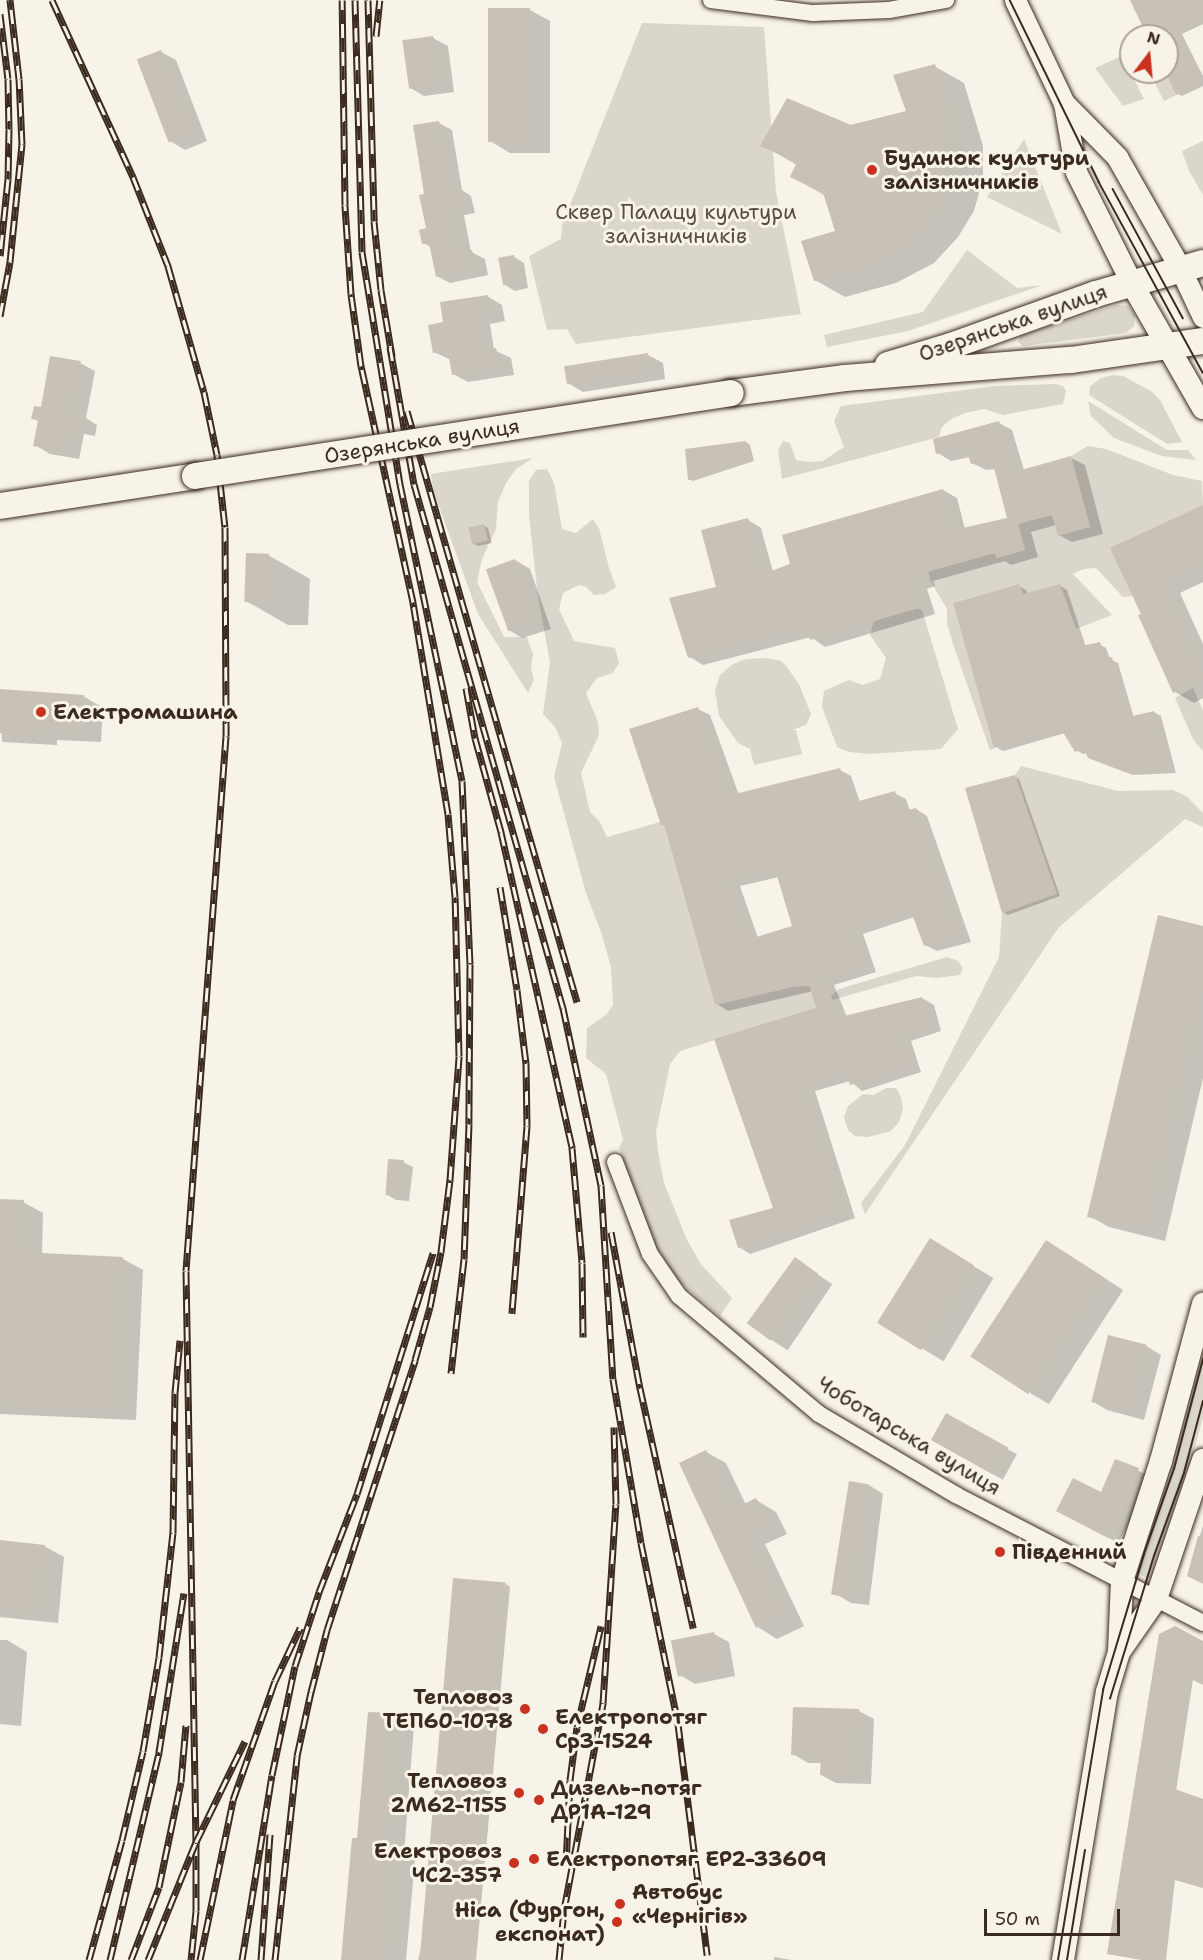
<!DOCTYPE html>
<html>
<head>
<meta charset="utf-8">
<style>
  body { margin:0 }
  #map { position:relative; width:1203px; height:1960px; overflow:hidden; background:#f7f3e8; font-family:"Shantell Sans",sans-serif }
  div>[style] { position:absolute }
  .green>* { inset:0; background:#dbd6cb }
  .shadow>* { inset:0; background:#0003; transform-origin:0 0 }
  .building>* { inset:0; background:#c8c1b6; transform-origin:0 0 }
  .roads { filter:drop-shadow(0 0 2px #3b2a1e) drop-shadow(0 0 2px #3b2a1e) }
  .minor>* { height:16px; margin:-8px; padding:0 8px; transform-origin:8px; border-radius:8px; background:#f7f3e8 }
  .tertiary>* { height:21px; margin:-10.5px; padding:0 10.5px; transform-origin:10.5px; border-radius:10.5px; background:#f7f3e8 }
  .secondary>* { height:22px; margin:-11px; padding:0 11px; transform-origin:11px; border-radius:11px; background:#f7f3e8 }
  .primary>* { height:26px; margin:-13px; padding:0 13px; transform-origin:13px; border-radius:13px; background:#f7f3e8 }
  .tram>* { height:1.5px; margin:-0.75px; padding:0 0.75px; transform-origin:0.75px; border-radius:0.75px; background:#3b2a1e }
  .rail>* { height:7px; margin-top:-3.5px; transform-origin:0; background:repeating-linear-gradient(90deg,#f7f3e8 0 14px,#3b2a1e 0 28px); box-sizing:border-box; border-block:2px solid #3b2a1e }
  .bridges { filter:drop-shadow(0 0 2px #3b2a1e) drop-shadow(0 0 2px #3b2a1e) }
  .primary-bridge>* { height:26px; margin:-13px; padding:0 13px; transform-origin:13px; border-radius:13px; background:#f7f3e8 }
  .dots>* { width:16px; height:16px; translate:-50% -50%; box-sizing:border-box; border:3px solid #f7f3e8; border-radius:50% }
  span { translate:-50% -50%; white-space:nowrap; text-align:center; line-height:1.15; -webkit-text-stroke:6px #f7f3e8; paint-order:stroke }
  .poi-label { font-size:21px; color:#3b2a1e; font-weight:700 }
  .left { translate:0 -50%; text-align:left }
  .right { translate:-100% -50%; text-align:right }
  .park-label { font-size:21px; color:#5b4c41 }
  .street-label { font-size:21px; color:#3b2a1e }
  .north { position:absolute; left:1119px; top:24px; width:60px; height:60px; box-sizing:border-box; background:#f7f3e8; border:2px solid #aca397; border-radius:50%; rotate:16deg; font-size:16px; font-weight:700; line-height:24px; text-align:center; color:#3b2a1e }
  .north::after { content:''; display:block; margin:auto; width:21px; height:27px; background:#c8321e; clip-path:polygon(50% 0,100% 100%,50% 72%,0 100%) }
  .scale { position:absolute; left:984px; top:1909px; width:136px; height:27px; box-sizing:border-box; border:3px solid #3b2a1e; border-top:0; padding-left:8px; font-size:18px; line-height:21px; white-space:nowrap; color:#3b2a1e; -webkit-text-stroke:4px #f7f3e8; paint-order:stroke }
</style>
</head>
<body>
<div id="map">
  <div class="green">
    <div style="clip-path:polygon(642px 23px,764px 27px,776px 192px,801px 314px,576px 344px,567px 329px,547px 330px,529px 256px,561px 239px,562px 225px)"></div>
    <div style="clip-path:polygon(1122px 56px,1144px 99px,1123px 106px,1095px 68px)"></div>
    <div style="clip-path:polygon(1149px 72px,1165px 72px,1176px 95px,1164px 101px)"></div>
    <div style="clip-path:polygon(1024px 139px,1062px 234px,987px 197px)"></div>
    <div style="clip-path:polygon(1203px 141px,1203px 195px,1189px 171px,1182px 151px)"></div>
    <div style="clip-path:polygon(967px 250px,1017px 288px,1043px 285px,908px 331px,827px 347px,824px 335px,923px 312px)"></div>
    <div style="clip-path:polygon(1117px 305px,1128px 306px,1135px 315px,1134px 326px,1126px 333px,1023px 346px,1018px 342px,1021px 335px)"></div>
    <div style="clip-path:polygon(1113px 375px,1123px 376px,1151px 391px,1160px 400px,1182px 442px,1167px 444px,1089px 395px,1090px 386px,1101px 378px)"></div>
    <div style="clip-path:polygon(1056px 384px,1063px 386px,1066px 391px,1063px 404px,1003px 415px,984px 409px,965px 413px,951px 419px,942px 427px,939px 437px,782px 479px,778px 450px,783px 441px,790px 443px,796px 460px,809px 462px,823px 461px,844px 447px,834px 421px,841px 406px,995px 386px)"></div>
    <div style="clip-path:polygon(1088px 401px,1167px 450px,1188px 450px,1196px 460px,1162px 456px,1114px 438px,1091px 416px)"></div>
    <div style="clip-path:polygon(1088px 446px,1106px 449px,1173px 475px,1202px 481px,1203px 505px,1133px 596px,1123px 597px,1096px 568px,1084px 569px,1073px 574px,1112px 615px,1076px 629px,1023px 594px,1019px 584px,953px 603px,995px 748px,990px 750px,953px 644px,947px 623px,947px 609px,930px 580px,928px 568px,995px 553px,997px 558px,1025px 550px,1018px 524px,1029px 521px,1019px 490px,1044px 486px,1058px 535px,1090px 527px,1071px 456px)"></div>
    <div style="clip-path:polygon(533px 458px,516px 469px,506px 483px,498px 502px,496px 529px,482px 559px,477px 582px,504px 637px,527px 637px,533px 654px,531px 668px,534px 680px,528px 693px,478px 614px,433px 490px,431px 474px)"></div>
    <div style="clip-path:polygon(547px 469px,554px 483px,562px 529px,576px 533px,593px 519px,599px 528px,609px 568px,616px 587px,605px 594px,594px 595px,586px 587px,579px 585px,563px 593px,559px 609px,574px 641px,615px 648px,619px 663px,613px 673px,597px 678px,586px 693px,598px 722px,599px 735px,581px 773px,590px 812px,600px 822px,607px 837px,660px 822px,664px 825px,715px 1005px,793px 987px,817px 985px,821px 995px,815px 1009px,680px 1051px,670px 1064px,656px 1132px,658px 1151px,664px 1183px,687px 1240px,701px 1264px,732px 1298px,720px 1316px,678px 1281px,641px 1223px,619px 1148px,623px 1140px,606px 1074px,586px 1058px,587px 1028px,606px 1015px,613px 1005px,611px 967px,602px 935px,586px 893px,554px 777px,562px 743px,555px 727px,543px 714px,550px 662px,538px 597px,529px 516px,529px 481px,536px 470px)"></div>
    <div style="clip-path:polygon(916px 608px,922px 610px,958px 729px,941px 749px,870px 754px,849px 752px,837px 747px,822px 707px,824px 691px,849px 680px,862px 685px,880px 679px,886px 658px,870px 635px,874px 621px)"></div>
    <div style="clip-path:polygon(766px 658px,781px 661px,786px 666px,799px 684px,811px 714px,806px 725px,792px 730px,796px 730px,802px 754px,754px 765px,750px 749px,738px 743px,719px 716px,715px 690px,720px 675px,733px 664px,746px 659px)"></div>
    <div style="clip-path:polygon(1193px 688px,1203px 710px,1203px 751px,1193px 739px,1175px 698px)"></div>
    <div style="clip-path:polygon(1021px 766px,1118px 791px,1173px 790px,1186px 796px,1203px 813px,1203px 827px,1185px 819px,1059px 927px,865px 1214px,861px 1203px,905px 1145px,999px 957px,1002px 913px,1056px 894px,1015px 775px)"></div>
    <div style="clip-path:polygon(947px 957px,958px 961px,963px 968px,960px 975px,937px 978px,916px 976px,829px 1001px,830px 997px,839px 989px)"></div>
    <div style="clip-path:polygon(886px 1088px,896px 1088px,901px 1097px,903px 1109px,899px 1122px,891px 1131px,868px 1137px,855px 1136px,848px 1130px,844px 1117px,848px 1106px,863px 1094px,874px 1095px)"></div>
    <div style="clip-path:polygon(1203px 1343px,1203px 1417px,1189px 1469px,1151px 1580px,1134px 1572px)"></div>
  </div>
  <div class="shadow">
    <div style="clip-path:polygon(1131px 0,1203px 0,1203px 24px,1182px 34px,1203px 76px,1203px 86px,1182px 96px,1177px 94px,1167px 72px,1167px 36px,1149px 36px)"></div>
    <div style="clip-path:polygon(530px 10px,550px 21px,550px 153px,510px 153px,490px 141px)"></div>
    <div style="clip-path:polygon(433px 38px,448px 46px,454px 92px,424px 96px,409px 87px)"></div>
    <div style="clip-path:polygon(161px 52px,176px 60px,207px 141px,185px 150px,170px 141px)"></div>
    <div style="clip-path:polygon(934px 66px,964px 83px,983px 146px,983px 179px,974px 211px,958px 237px,934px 263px,896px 283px,845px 297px,815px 280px,837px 232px,826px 196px,792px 177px,797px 165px,762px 145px,908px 112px)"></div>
    <div style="clip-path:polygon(439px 123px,452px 130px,462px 190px,471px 196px,475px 213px,464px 215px,471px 252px,485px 259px,488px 275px,450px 283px,437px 276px,431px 247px,423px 243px,427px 229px,426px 195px)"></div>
    <div style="clip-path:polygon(514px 257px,524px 263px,528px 288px,515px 291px,505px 285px)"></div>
    <div style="clip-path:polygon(487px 296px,502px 305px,505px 321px,490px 324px,494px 350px,511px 358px,514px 375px,468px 382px,453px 374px,451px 360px,434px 352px,445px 323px)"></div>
    <div style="clip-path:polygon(648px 355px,663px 363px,665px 379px,583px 392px,568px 383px)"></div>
    <div style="clip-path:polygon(80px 363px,95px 371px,86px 418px,97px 425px,95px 436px,84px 434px,79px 459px,50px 454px,35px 445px,39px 422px,33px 418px)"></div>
    <div style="clip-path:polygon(999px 423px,1012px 430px,1024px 470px,1071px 458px,1085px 465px,1103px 534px,1072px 542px,1059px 535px,1056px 525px,1031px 532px,1038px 557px,1011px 565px,1005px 561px,933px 581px,935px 586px,927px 589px,935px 614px,825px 647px,811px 637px,703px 665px,690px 657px,748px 520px,761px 528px,773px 572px,943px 490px,957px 498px,965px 529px,1008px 519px,996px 469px,986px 470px,972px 463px,970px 457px,951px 461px,938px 453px)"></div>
    <div style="clip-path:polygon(746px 442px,750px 445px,754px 461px,693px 481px,689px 479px)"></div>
    <div style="clip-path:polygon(1203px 507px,1203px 582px,1180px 593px,1203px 644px,1203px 698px,1194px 703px,1175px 692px,1140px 616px)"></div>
    <div style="clip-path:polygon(484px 526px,488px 528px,492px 543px,478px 546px,474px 544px)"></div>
    <div style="clip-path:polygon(268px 555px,310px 579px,308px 625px,288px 625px,246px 601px)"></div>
    <div style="clip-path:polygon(515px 560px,530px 569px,551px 629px,522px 638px,507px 629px)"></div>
    <div style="clip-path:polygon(1019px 586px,1026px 590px,1028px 595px,1060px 586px,1067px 590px,1086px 647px,1099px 644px,1106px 648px,1110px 659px,1118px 663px,1134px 718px,1154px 712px,1161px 716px,1176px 773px,1133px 775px,1097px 761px,1088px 753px,1083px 754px,1076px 750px,1065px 733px,1003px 751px,996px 747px)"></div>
    <div style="clip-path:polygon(0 691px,83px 696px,103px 708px,101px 742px,57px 740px,57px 745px,2px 742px)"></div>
    <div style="clip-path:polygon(evenodd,698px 709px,710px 715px,739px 795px,840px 770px,851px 776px,860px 802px,894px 793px,906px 799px,910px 811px,916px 809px,927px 816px,971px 942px,937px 951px,925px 945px,914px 917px,863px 934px,876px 972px,834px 985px,847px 1017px,922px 998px,934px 1005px,941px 1031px,911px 1041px,921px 1072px,862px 1091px,850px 1081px,815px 1091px,855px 1218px,750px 1254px,739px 1247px,774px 1209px,818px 1009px,813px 991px,728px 1011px,717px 1004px,698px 709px,779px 877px,793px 927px,758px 938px,740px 886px,779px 877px)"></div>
    <div style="clip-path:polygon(1015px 777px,1019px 779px,1060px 896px,1008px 915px,1003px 912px)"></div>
    <div style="clip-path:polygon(1203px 927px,1203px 1078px,1165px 1241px,1109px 1227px,1089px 1216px)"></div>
    <div style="clip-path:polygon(403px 1162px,413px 1167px,409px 1201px,396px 1200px,386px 1194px)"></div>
    <div style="clip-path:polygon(0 1201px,23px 1202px,43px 1213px,42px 1255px,123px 1259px,143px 1270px,136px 1420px,0 1414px)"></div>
    <div style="left:930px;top:1240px;width:74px;height:97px;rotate:31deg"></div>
    <div style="clip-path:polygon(1066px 1253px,1123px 1290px,1049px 1404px,1030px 1393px)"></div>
    <div style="left:795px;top:1259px;width:45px;height:80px;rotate:34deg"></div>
    <div style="clip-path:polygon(1146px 1346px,1161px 1355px,1144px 1420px,1107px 1410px,1092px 1401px)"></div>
    <div style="left:946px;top:1415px;width:81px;height:29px;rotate:29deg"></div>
    <div style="clip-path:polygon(706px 1452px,726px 1463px,746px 1505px,756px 1500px,776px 1512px,787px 1534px,765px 1544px,804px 1626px,777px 1639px,758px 1627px)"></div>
    <div style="clip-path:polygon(1116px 1461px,1148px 1475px,1136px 1509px,1118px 1543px,1058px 1510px,1102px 1494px)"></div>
    <div style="clip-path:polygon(869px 1485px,883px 1494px,869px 1605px,851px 1603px,836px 1594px)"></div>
    <div style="clip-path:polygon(1203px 1525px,1203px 1583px,1189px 1575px)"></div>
    <div style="clip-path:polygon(0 1542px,44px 1546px,64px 1557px,58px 1623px,0 1617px)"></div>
    <div style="clip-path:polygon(506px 1584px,510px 1587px,476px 1960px,418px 1960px)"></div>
    <div style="clip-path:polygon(714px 1634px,729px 1642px,735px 1676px,695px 1684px,680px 1675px)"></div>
    <div style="clip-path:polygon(1161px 1635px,1203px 1642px,1203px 1684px,1193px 1679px,1176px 1791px,1203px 1800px,1203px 1888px,1175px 1880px,1166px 1960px,1141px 1960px,1109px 1954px)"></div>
    <div style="clip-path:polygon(0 1640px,7px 1640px,27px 1652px,21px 1726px,0 1724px)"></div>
    <div style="clip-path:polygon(859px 1711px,874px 1719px,871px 1784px,836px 1783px,821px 1775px,822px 1763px,808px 1763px,793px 1754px)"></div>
    <div style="clip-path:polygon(369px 1713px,394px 1715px,414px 1726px,404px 1854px,415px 1860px,406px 1960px,343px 1960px,358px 1840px)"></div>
    <div style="clip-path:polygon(774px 1957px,792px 1960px,774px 1960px)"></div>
  </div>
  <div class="building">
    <div style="clip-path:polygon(1130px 0,1203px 0,1203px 20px,1179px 32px,1203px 82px,1176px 95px,1167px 76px,1167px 36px,1147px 36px)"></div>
    <div style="left:488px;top:8px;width:42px;height:134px"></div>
    <div style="left:433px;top:36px;width:49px;height:31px;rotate:82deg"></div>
    <div style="left:161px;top:50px;width:89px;height:26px;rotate:69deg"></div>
    <div style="clip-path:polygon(935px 64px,954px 128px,954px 162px,945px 194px,929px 221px,904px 246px,866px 267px,814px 281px,801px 241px,835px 231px,823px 193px,790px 177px,797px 162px,760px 146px,787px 98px,851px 125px,906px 111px,893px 75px)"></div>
    <div style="clip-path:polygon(439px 121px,450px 188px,458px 187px,462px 206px,451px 208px,460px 253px,472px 250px,476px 268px,436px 277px,429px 243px,422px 244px,419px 230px,426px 228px,419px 195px,424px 194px,413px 125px)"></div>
    <div style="left:514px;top:255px;width:28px;height:16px;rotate:80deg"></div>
    <div style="clip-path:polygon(488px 295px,491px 313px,476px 316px,481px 350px,496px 348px,500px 367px,452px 375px,448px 351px,433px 353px,428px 325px,443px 322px,440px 302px)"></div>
    <div style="left:648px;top:353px;width:18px;height:85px;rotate:81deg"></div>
    <div style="clip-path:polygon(50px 356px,81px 361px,71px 413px,83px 415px,81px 429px,69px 426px,64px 452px,33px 446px,38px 420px,31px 419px,34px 406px,41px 407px)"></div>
    <div style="clip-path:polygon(999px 421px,1014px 472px,1071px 456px,1090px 527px,1058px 536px,1052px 515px,1018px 524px,1025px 550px,996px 558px,995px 553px,920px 574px,922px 579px,914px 582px,922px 607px,810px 640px,805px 627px,688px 658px,669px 598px,716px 587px,701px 530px,748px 518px,763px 574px,790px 564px,782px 535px,943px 489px,954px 530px,1007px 518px,992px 460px,971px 464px,966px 448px,936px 454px,933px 439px)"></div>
    <div style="clip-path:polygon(746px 441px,751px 459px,688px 480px,685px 449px)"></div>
    <div style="clip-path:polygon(1203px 505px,1203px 563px,1162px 582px,1203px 673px,1203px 679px,1173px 693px,1138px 615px,1141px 614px,1110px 548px)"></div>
    <div style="left:484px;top:524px;width:17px;height:16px;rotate:77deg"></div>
    <div style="left:246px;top:553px;width:23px;height:49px;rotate:2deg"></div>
    <div style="left:515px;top:559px;width:66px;height:31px;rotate:70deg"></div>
    <div style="clip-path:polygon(1019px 584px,1023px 594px,1060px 584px,1082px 646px,1100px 642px,1105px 659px,1112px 657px,1128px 717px,1154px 711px,1170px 770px,1125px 772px,1088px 758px,1084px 748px,1075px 752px,1061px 729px,994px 748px,953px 603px)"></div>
    <div style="clip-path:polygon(0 689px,84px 695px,81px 732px,38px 729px,38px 735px,0 733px)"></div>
    <div style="clip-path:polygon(evenodd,698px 707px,731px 795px,840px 768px,852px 803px,895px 791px,901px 812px,916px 808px,960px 936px,924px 946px,910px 909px,853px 928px,865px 966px,823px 978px,840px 1017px,922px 997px,931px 1025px,901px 1035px,911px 1066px,850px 1085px,846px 1073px,804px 1085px,844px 1212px,738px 1248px,729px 1220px,773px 1208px,714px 1039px,816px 1008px,809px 983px,715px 1005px,664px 825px,661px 825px,629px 729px,698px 707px,775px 869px,792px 926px,750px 939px,739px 913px,729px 880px,775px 869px)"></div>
    <div style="clip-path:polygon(1015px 775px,1057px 894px,1002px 913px,965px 788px)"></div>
    <div style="clip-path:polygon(1158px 915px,1203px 926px,1203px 983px,1145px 1230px,1087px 1217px)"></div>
    <div style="left:388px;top:1159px;width:16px;height:36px;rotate:4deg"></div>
    <div style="clip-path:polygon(0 1199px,24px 1200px,22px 1252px,123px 1257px,117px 1410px,0 1404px)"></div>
    <div style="left:930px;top:1238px;width:52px;height:100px;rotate:32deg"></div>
    <div style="left:1046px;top:1240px;width:69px;height:139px;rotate:33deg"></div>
    <div style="left:795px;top:1257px;width:29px;height:82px;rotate:36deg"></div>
    <div style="left:1108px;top:1335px;width:40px;height:69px;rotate:14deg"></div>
    <div style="left:946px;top:1413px;width:71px;height:31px;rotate:29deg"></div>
    <div style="clip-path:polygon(706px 1450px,734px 1509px,756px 1498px,768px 1523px,746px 1533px,785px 1615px,756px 1628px,679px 1463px)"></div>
    <div style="clip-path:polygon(1115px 1459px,1139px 1468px,1127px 1503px,1108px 1538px,1056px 1511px,1073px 1478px,1101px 1492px)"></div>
    <div style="left:849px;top:1481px;width:20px;height:115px;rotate:9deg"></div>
    <div style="clip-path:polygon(1198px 1536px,1203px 1537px,1203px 1584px,1187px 1576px)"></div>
    <div style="clip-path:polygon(0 1540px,45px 1545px,38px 1613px,0 1609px)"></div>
    <div style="left:453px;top:1578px;width:53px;height:384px;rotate:5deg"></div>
    <div style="clip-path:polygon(1175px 1626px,1203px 1641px,1203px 1685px,1189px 1678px,1172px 1788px,1203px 1799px,1203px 1888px,1171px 1878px,1162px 1960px,1146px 1960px,1107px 1954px,1159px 1634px)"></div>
    <div style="left:714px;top:1632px;width:37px;height:44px;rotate:79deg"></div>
    <div style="clip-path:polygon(793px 1707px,859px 1709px,857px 1777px,820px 1775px,821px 1756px,791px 1755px)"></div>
    <div style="clip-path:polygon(368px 1712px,394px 1713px,385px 1843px,395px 1847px,385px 1960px,341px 1960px,352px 1838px,357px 1838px)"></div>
  </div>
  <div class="roads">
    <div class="minor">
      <div style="left:711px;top:0;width:103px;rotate:7.3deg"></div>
      <div style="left:813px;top:13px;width:76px;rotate:-2.3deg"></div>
      <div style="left:889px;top:10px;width:58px;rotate:-10deg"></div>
      <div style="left:615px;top:1162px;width:98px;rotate:69.2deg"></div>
      <div style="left:650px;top:1254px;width:51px;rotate:55.4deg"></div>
      <div style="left:679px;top:1296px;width:183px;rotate:40.1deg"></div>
      <div style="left:819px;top:1414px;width:159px;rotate:30.6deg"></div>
      <div style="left:956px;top:1495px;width:278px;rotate:27.4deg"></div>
    </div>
    <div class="tertiary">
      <div style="left:1015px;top:0;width:114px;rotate:64.6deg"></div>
      <div style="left:1064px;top:103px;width:70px;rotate:80.1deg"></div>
      <div style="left:1076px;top:172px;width:125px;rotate:63.4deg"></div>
      <div style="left:1064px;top:103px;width:76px;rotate:45.5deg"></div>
      <div style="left:1117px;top:157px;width:128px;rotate:60.4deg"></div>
      <div style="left:1180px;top:268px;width:54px;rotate:64.9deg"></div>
    </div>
    <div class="secondary">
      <div style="left:1132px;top:284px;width:143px;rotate:60.2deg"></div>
      <div style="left:1119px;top:1652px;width:65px;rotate:-55.1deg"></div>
      <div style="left:1156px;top:1599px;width:147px;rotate:-71.3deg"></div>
      <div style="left:1063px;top:1960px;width:272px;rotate:-80.7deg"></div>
      <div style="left:1107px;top:1692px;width:42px;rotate:-73.3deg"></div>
      <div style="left:1119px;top:1652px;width:71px;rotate:-87.6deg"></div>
      <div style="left:1122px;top:1581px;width:126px;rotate:-72deg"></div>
      <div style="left:1161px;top:1461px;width:163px;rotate:-75deg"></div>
    </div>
    <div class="primary">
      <div style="left:888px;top:365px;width:66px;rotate:-16.8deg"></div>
      <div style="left:951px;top:346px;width:154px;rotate:-19.7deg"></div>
      <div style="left:1096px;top:294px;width:111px;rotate:-16.2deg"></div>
      <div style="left:731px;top:393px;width:115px;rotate:-7.5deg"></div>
      <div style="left:845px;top:378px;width:227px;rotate:-4.6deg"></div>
      <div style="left:1071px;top:360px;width:133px;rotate:-8.2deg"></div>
      <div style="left:0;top:506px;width:197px;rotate:-8.7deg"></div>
    </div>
  </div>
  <div class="tram">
    <div style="left:1010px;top:0;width:203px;rotate:63.9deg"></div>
    <div style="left:1099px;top:182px;width:217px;rotate:61.4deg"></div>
    <div style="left:1113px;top:189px;width:147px;rotate:61.5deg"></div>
    <div style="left:1110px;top:1699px;width:150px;rotate:-72.9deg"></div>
    <div style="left:1154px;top:1556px;width:88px;rotate:-70.1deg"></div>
    <div style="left:1184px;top:1473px;width:74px;rotate:-75.2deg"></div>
    <div style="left:1058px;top:1960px;width:274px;rotate:-80.5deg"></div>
    <div style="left:1103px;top:1690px;width:142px;rotate:-73.2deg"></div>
    <div style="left:1144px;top:1554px;width:90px;rotate:-70.6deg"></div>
    <div style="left:1174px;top:1469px;width:114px;rotate:-75.2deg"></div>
    <div style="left:1067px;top:1960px;width:111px;rotate:-80.7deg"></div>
  </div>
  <div class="rail">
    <div style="left:52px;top:0;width:195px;rotate:65.4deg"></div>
    <div style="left:133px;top:177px;width:96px;rotate:68.5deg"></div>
    <div style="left:168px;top:266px;width:131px;rotate:74.1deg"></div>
    <div style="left:204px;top:392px;width:64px;rotate:78.3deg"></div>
    <div style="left:217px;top:455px;width:72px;rotate:83.7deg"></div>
    <div style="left:225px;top:527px;width:209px;rotate:89.7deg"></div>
    <div style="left:226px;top:736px;width:536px;rotate:94.28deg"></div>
    <div style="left:186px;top:1271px;width:571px;rotate:89deg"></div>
    <div style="left:196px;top:1842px;width:69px;rotate:90deg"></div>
    <div style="left:196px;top:1911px;width:49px;rotate:95.8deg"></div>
    <div style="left:355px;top:0;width:252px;rotate:88.4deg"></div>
    <div style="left:362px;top:252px;width:235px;rotate:80.7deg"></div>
    <div style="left:400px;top:484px;width:303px;rotate:78.2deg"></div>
    <div style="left:462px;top:781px;width:183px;rotate:87.5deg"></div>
    <div style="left:470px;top:964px;width:160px;rotate:90.4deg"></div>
    <div style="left:469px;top:1124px;width:135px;rotate:92.1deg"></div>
    <div style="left:464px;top:1259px;width:115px;rotate:96.5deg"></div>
    <div style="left:368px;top:0;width:221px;rotate:88.4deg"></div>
    <div style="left:374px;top:221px;width:69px;rotate:84.2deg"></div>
    <div style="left:381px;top:290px;width:67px;rotate:80.5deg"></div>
    <div style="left:0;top:14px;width:65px;rotate:83deg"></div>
    <div style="left:8px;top:79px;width:50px;rotate:88.9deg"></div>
    <div style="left:9px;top:129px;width:50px;rotate:91.1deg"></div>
    <div style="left:8px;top:179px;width:77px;rotate:95.9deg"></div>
    <div style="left:376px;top:36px;width:36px;rotate:-84deg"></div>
    <div style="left:0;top:316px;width:55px;rotate:-79.5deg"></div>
    <div style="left:10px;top:262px;width:119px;rotate:-84.2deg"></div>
    <div style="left:22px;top:144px;width:65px;rotate:-92.6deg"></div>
    <div style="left:19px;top:79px;width:80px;rotate:-96.5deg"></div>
    <div style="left:390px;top:347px;width:139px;rotate:80.1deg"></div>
    <div style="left:414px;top:484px;width:545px;rotate:74.13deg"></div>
    <div style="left:563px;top:1008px;width:181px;rotate:77.9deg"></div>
    <div style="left:601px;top:1185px;width:194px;rotate:86.5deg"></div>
    <div style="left:613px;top:1379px;width:166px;rotate:80.3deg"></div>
    <div style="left:641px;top:1543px;width:185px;rotate:78.4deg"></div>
    <div style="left:678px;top:1724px;width:233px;rotate:82.8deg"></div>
    <div style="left:407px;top:411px;width:615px;rotate:73.95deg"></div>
    <div style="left:466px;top:688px;width:51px;rotate:79.8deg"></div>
    <div style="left:475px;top:738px;width:98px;rotate:74.5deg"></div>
    <div style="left:501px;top:832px;width:324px;rotate:77.3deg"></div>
    <div style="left:572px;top:1148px;width:115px;rotate:85deg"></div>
    <div style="left:582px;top:1263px;width:74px;rotate:89.2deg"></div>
    <div style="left:500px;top:887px;width:104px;rotate:80.6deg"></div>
    <div style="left:517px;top:990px;width:74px;rotate:83deg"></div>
    <div style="left:526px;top:1063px;width:63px;rotate:89.1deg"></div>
    <div style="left:527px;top:1126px;width:188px;rotate:94.6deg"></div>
    <div style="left:611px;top:1232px;width:159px;rotate:79.5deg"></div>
    <div style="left:640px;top:1388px;width:246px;rotate:77.5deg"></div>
    <div style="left:566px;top:1865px;width:85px;rotate:-87.3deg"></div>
    <div style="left:570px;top:1780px;width:53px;rotate:-82.5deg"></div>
    <div style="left:577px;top:1727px;width:104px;rotate:-76.6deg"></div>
    <div style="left:89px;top:1960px;width:124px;rotate:-74.6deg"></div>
    <div style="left:122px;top:1840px;width:91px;rotate:-76.7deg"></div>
    <div style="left:143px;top:1751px;width:95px;rotate:-80.3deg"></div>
    <div style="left:159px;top:1657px;width:125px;rotate:-83.6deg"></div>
    <div style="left:173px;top:1533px;width:140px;rotate:-89.2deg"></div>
    <div style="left:175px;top:1393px;width:53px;rotate:-84.6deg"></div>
    <div style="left:110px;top:1960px;width:214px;rotate:-76.7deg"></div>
    <div style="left:159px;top:1752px;width:161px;rotate:-81.1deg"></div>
    <div style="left:131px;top:1960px;width:78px;rotate:-69deg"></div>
    <div style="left:159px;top:1887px;width:107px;rotate:-78.2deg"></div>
    <div style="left:181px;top:1782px;width:57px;rotate:-85deg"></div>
    <div style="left:148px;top:1960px;width:127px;rotate:-67.9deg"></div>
    <div style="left:196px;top:1842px;width:112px;rotate:-64.1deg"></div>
    <div style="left:200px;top:1960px;width:163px;rotate:-78.3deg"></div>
    <div style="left:233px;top:1800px;width:126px;rotate:-70.6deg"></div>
    <div style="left:275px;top:1681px;width:59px;rotate:-64.7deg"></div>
    <div style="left:242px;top:1960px;width:187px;rotate:-80.8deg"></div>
    <div style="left:272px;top:1775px;width:111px;rotate:-78.1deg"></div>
    <div style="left:295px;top:1666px;width:78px;rotate:-72deg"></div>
    <div style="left:319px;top:1592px;width:105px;rotate:-68.8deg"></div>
    <div style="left:357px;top:1494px;width:253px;rotate:-72.5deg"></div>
    <div style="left:261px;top:1960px;width:126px;rotate:-85.9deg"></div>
    <div style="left:275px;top:1960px;width:205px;rotate:-83.8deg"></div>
    <div style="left:297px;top:1756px;width:66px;rotate:-77.7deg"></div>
    <div style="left:311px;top:1692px;width:64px;rotate:-75.5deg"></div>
    <div style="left:327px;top:1630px;width:284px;rotate:-71.9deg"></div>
    <div style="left:415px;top:1360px;width:55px;rotate:-74.2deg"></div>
    <div style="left:430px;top:1307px;width:56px;rotate:-78.7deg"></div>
    <div style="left:441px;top:1252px;width:73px;rotate:-82.9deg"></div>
    <div style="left:450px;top:1180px;width:124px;rotate:-85.8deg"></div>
    <div style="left:459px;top:1056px;width:159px;rotate:-91.4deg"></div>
    <div style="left:455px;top:897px;width:83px;rotate:-94.8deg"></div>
    <div style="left:448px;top:814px;width:215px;rotate:-99.4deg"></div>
    <div style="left:413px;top:602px;width:242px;rotate:-102.4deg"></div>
    <div style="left:361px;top:366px;width:73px;rotate:-97.9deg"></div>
    <div style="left:351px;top:294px;width:89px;rotate:-93.9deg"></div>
    <div style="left:345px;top:205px;width:205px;rotate:-90.8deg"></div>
    <div style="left:559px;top:1960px;width:50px;rotate:-84.3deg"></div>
    <div style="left:564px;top:1910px;width:211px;rotate:-79.3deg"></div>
    <div style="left:603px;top:1703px;width:199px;rotate:-86.3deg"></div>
    <div style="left:616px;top:1504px;width:77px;rotate:-91.5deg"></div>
  </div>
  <div class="bridges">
    <div class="primary-bridge">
      <div style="left:195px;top:476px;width:542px;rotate:-8.8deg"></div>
    </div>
  </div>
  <div class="dots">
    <div style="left:872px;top:170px;background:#c8321e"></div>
    <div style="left:41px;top:712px;background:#c8321e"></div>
    <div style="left:1000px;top:1552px;background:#c8321e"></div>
    <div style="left:525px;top:1709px;background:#c8321e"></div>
    <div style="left:543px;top:1729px;background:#c8321e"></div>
    <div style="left:519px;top:1793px;background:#c8321e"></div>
    <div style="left:539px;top:1800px;background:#c8321e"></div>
    <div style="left:534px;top:1859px;background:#c8321e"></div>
    <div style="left:514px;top:1863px;background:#c8321e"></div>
    <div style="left:620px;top:1904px;background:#c8321e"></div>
    <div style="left:617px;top:1922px;background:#c8321e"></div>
  </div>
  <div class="poi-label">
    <span class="left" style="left:884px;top:170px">Будинок культури<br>залізничників</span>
    <span class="left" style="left:53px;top:712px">Електромашина</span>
    <span class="left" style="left:1012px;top:1552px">Південний</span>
    <span class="right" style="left:513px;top:1709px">Тепловоз<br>ТЕП60-1078</span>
    <span class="left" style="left:555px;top:1729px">Електропотяг<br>Ср3-1524</span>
    <span class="right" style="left:507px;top:1793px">Тепловоз<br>2М62-1155</span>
    <span class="left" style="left:551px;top:1800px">Дизель-потяг<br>ДР1А-129</span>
    <span class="right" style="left:502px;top:1863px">Електровоз<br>ЧС2-357</span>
    <span class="left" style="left:546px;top:1859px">Електропотяг ЕР2-33609</span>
    <span class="left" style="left:632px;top:1904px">Автобус<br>«Чернігів»</span>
    <span class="right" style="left:605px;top:1922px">Ніса (Фургон,<br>експонат)</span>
  </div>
  <div class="park-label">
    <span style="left:676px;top:224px">Сквер Палацу культури<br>залізничників</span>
  </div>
  <div class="street-label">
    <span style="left:1013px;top:323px;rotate:-19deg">Озерянська вулиця</span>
    <span style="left:422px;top:441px;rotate:-9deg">Озерянська вулиця</span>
    <span style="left:909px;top:1436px;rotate:31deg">Чоботарська вулиця</span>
  </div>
  <div class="north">N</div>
  <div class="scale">50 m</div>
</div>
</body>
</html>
